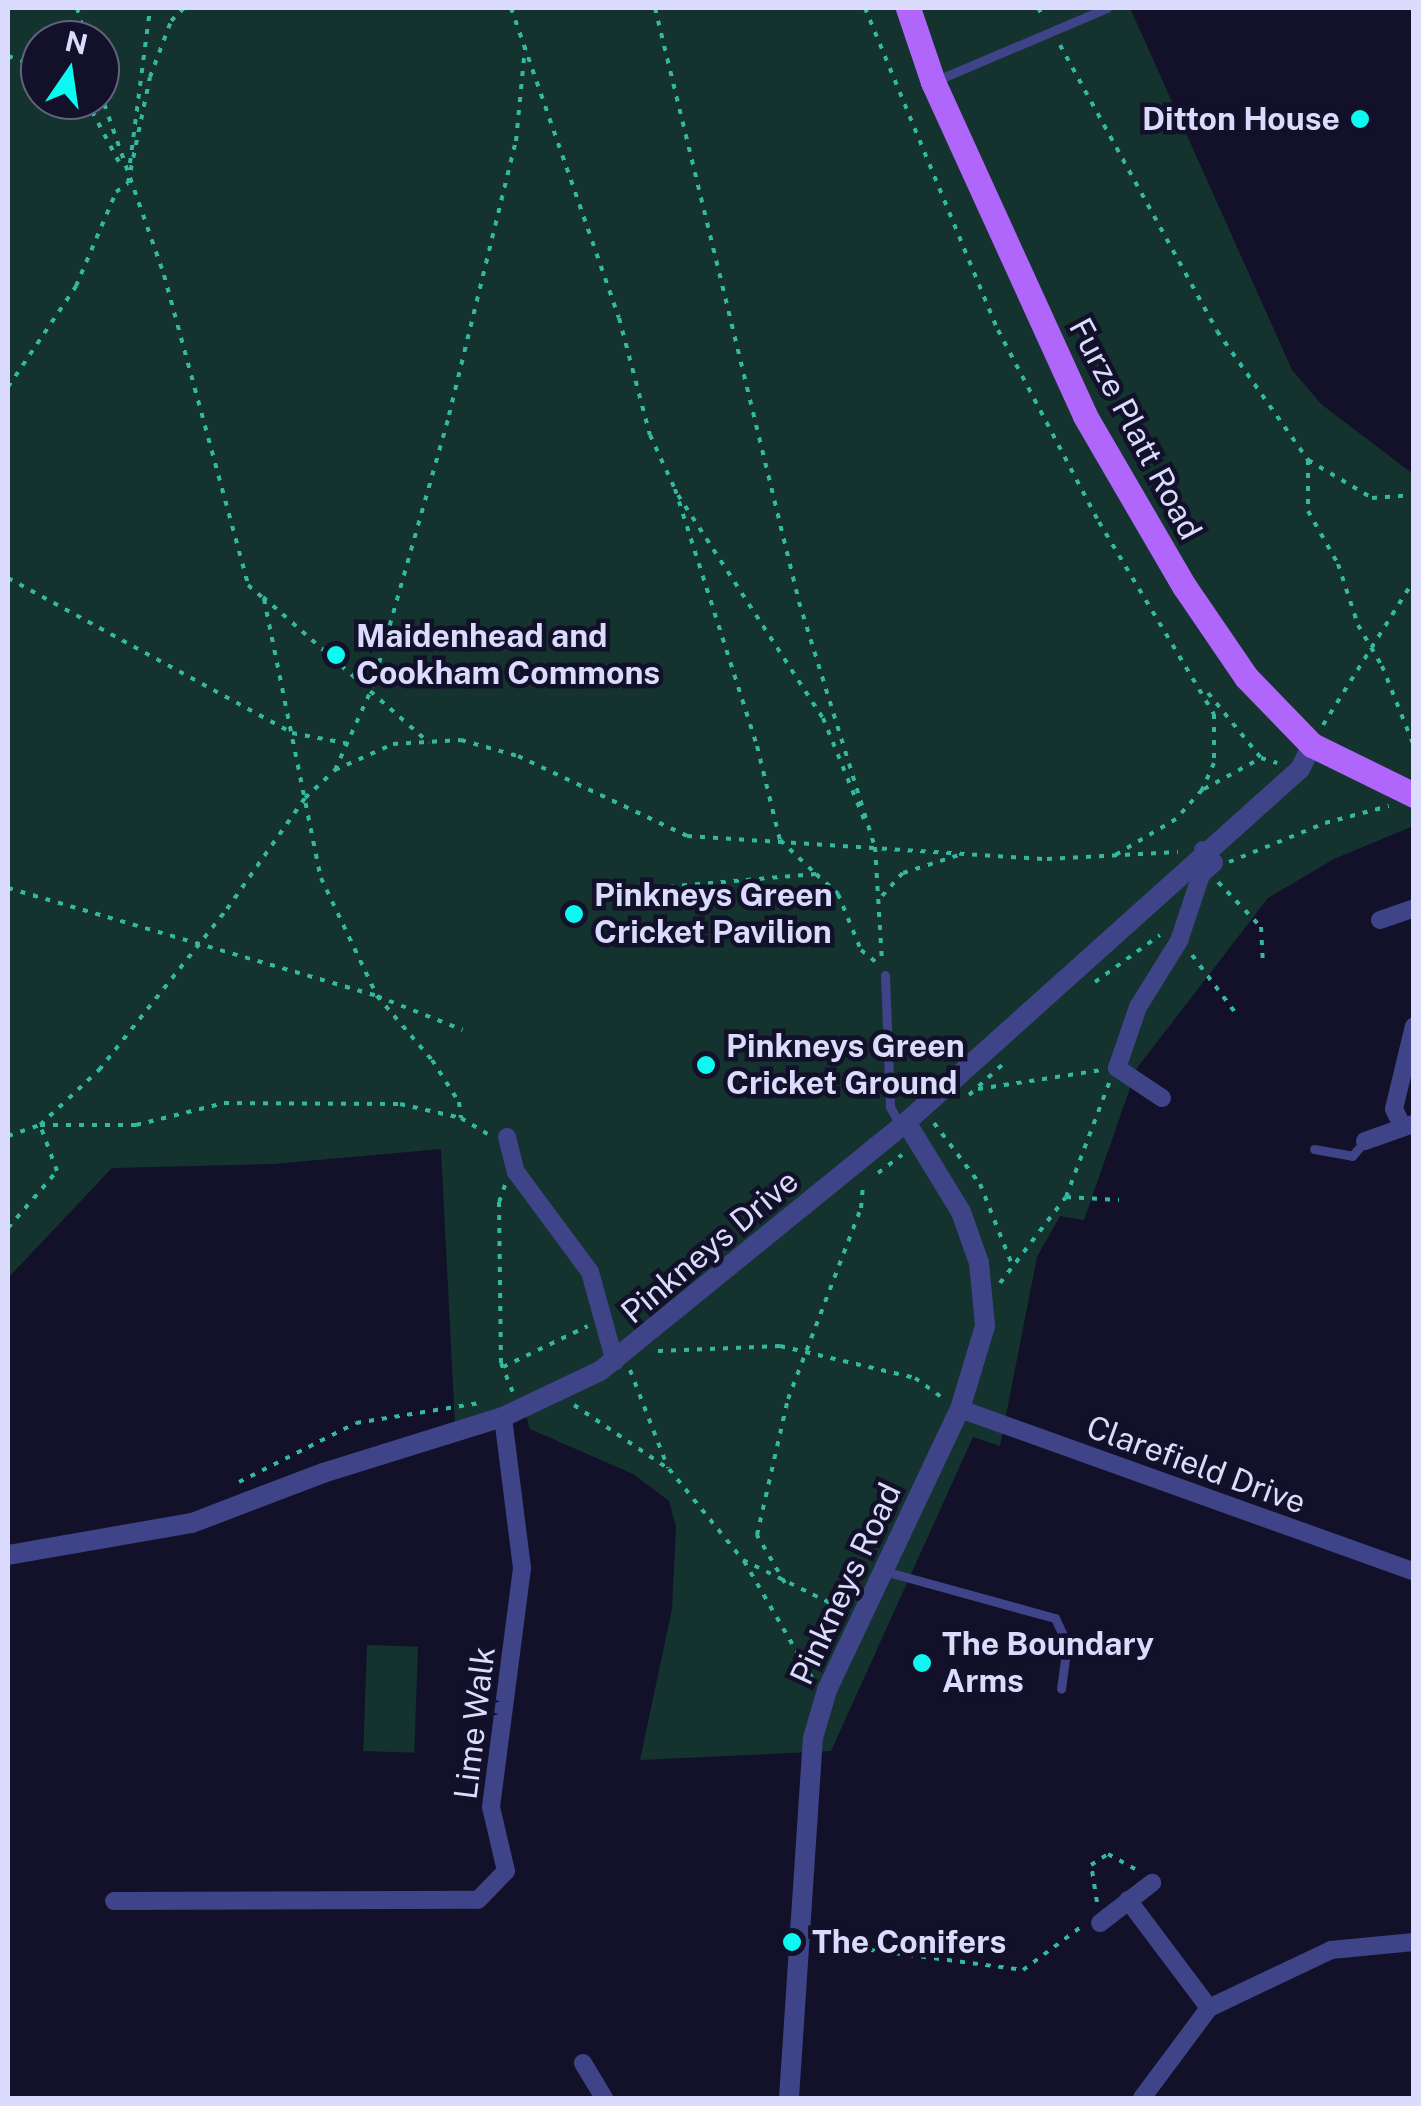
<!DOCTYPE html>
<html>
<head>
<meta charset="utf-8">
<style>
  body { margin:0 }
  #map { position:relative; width:1421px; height:2106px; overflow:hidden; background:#121129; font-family:"Public Sans",sans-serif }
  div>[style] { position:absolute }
  .green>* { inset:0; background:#14332e; transform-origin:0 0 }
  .path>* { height:4px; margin-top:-2px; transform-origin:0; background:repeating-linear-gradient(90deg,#34b9a0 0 5px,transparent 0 13px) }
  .service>* { height:9px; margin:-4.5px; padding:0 4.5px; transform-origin:4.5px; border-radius:4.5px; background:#3e4487 }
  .minor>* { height:18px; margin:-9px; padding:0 9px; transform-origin:9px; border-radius:9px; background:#3e4487 }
  .tertiary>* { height:20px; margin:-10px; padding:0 10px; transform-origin:10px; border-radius:10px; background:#3e4487 }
  .primary>* { height:25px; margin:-12.5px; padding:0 12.5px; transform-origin:12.5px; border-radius:12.5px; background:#b065fb }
  .dots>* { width:28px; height:28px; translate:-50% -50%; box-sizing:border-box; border:5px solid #121129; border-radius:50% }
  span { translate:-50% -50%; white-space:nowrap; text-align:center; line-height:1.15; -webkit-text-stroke:9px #121129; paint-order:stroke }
  .poi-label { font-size:32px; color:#dbdbfe; font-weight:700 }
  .right { translate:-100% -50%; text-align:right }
  .left { translate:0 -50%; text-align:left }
  .street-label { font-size:32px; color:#dbdbfe }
  .frame { position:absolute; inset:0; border:10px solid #dbdbfe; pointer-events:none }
  .north { position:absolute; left:20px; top:20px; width:100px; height:100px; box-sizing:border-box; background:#121129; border:2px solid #62627e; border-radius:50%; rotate:13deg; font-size:28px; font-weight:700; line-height:40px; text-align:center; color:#dbdbfe }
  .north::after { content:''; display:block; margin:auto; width:35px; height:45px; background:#0cf9f2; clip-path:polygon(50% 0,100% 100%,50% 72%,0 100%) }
</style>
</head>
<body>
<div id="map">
  <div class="green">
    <div style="clip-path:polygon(evenodd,8px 8px,1130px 8px,1292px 370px,1321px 404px,1413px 474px,1413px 826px,1334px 859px,1268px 898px,1137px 1068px,1084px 1220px,1060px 1216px,1037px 1257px,1000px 1446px,973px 1437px,831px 1751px,640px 1760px,672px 1609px,676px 1527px,669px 1501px,633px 1474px,530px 1429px,524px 1409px,455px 1425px,441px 1149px,273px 1164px,112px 1168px,8px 1278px,8px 8px,40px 40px,100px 40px,100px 100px,40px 100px,40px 40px)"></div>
    <div style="left:367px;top:1645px;width:51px;height:106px;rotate:2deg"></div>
  </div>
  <div class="path">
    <div style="left:77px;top:8px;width:33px;rotate:74deg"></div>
    <div style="left:511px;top:8px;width:328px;rotate:70.8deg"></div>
    <div style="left:619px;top:318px;width:121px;rotate:75.2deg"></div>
    <div style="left:650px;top:435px;width:60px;rotate:65.2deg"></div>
    <div style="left:675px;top:489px;width:270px;rotate:72.3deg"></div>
    <div style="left:757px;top:746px;width:97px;rotate:76.3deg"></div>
    <div style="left:780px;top:840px;width:50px;rotate:43.4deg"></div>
    <div style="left:655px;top:8px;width:611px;rotate:76.37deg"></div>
    <div style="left:799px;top:602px;width:257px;rotate:72.8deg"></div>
    <div style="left:875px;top:847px;width:114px;rotate:86.5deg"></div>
    <div style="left:865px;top:8px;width:348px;rotate:67.6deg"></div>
    <div style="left:998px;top:330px;width:217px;rotate:62.3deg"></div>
    <div style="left:1099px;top:522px;width:224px;rotate:59.1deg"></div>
    <div style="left:1214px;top:714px;width:49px;rotate:90deg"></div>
    <div style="left:1214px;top:763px;width:30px;rotate:114deg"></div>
    <div style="left:1202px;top:790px;width:39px;rotate:132deg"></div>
    <div style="left:1176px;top:819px;width:77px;rotate:149.4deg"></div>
    <div style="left:1038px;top:8px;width:13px;rotate:58deg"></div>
    <div style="left:1060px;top:45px;width:326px;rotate:61.2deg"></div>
    <div style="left:1217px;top:331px;width:158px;rotate:54.8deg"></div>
    <div style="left:1308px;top:460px;width:51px;rotate:90deg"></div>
    <div style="left:1308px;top:511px;width:61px;rotate:60.5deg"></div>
    <div style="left:1338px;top:564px;width:64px;rotate:71.8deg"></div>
    <div style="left:1358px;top:625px;width:48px;rotate:59.7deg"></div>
    <div style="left:1382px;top:666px;width:86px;rotate:68.2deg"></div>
    <div style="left:8px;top:56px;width:34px;rotate:19deg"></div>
    <div style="left:100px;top:92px;width:194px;rotate:70.7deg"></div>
    <div style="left:164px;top:275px;width:321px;rotate:74.8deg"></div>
    <div style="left:248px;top:585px;width:21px;rotate:41deg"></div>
    <div style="left:264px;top:599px;width:285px;rotate:78.5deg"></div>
    <div style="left:321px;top:878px;width:131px;rotate:64.6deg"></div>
    <div style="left:377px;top:996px;width:84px;rotate:49.3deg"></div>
    <div style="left:432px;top:1060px;width:50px;rotate:57.3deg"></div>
    <div style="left:459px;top:1102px;width:16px;rotate:83deg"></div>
    <div style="left:86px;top:100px;width:70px;rotate:62deg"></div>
    <div style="left:130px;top:163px;width:156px;rotate:-82.6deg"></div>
    <div style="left:8px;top:387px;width:122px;rotate:-56deg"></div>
    <div style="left:76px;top:286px;width:102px;rotate:-66.9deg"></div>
    <div style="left:116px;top:192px;width:15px;rotate:-37deg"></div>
    <div style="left:128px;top:183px;width:108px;rotate:-78.3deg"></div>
    <div style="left:150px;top:77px;width:60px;rotate:-69.4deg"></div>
    <div style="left:171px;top:21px;width:18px;rotate:-45deg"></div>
    <div style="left:1308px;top:460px;width:74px;rotate:30.7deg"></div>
    <div style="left:1372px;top:498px;width:42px;rotate:-4.1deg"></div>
    <div style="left:678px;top:495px;width:266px;rotate:57deg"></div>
    <div style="left:823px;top:718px;width:114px;rotate:67.9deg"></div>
    <div style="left:8px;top:578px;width:324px;rotate:28.6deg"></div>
    <div style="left:292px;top:733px;width:54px;rotate:10.7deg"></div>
    <div style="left:263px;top:597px;width:221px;rotate:41.3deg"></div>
    <div style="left:1208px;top:693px;width:84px;rotate:50.8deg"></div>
    <div style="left:1261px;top:758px;width:17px;rotate:17deg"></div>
    <div style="left:1323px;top:725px;width:171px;rotate:-57.9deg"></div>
    <div style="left:335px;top:770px;width:64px;rotate:-24.1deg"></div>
    <div style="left:393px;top:744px;width:68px;rotate:-3.4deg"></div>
    <div style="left:461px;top:740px;width:59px;rotate:15.7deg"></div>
    <div style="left:518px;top:756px;width:187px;rotate:25.3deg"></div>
    <div style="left:687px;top:836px;width:361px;rotate:3.7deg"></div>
    <div style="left:1047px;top:859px;width:131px;rotate:-3.1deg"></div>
    <div style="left:1204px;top:789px;width:65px;rotate:-28.5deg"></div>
    <div style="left:1229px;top:862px;width:104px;rotate:-22.1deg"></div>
    <div style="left:1325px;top:823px;width:66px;rotate:-14.9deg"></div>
    <div style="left:1218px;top:882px;width:62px;rotate:46.3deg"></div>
    <div style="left:1261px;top:927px;width:37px;rotate:87deg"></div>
    <div style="left:8px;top:888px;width:384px;rotate:16.3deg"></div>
    <div style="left:377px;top:996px;width:92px;rotate:21.6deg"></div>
    <div style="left:617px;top:891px;width:200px;rotate:-4.9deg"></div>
    <div style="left:816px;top:874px;width:30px;rotate:42deg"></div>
    <div style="left:838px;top:894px;width:61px;rotate:67.7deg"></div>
    <div style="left:861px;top:950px;width:21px;rotate:39deg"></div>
    <div style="left:882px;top:896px;width:31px;rotate:-48deg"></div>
    <div style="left:903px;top:873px;width:59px;rotate:-17.8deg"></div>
    <div style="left:1192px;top:955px;width:75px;rotate:53.1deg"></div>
    <div style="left:1095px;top:982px;width:80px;rotate:-35.9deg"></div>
    <div style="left:978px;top:1089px;width:125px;rotate:-8.7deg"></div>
    <div style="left:969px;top:1095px;width:45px;rotate:-42.3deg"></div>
    <div style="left:934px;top:1123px;width:76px;rotate:53deg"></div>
    <div style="left:980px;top:1184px;width:89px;rotate:68.3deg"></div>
    <div style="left:8px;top:1136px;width:34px;rotate:-19deg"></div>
    <div style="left:40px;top:1125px;width:96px"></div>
    <div style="left:136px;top:1125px;width:91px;rotate:-14deg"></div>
    <div style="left:224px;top:1103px;width:176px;rotate:0.3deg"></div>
    <div style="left:400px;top:1104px;width:63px;rotate:12.9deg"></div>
    <div style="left:461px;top:1118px;width:31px;rotate:31deg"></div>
    <div style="left:878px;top:1173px;width:30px;rotate:-37deg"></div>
    <div style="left:505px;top:1185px;width:18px;rotate:109deg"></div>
    <div style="left:499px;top:1202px;width:161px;rotate:89.3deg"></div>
    <div style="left:501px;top:1363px;width:31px;rotate:68deg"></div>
    <div style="left:1066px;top:1197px;width:53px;rotate:3.2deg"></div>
    <div style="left:8px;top:1228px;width:75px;rotate:-49.3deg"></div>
    <div style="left:57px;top:1171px;width:49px;rotate:-110.3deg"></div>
    <div style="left:40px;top:1125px;width:81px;rotate:-43deg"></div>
    <div style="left:99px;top:1070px;width:206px;rotate:-51.5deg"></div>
    <div style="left:227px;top:909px;width:136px;rotate:-54.9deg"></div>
    <div style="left:305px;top:798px;width:41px;rotate:-43deg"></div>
    <div style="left:335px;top:770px;width:90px;rotate:-65.7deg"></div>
    <div style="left:372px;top:688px;width:284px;rotate:-74.2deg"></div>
    <div style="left:449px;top:415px;width:282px;rotate:-76.3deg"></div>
    <div style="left:516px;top:141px;width:94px;rotate:-84.5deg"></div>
    <div style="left:1000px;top:1283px;width:108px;rotate:-52.5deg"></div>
    <div style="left:1066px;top:1197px;width:122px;rotate:-69.3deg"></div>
    <div style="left:658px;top:1351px;width:122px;rotate:-2.3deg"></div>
    <div style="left:780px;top:1346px;width:139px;rotate:13.3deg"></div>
    <div style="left:915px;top:1378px;width:34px;rotate:36deg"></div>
    <div style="left:503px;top:1367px;width:94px;rotate:-25.8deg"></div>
    <div style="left:630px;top:1370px;width:105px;rotate:68.8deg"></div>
    <div style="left:574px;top:1405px;width:115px;rotate:34deg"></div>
    <div style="left:669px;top:1469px;width:117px;rotate:50.9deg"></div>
    <div style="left:743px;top:1560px;width:113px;rotate:26.3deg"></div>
    <div style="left:239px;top:1482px;width:131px;rotate:-26.8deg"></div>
    <div style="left:356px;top:1423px;width:125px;rotate:-9.2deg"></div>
    <div style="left:744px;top:1561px;width:135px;rotate:59.8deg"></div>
    <div style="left:785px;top:1583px;width:56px;rotate:-120.3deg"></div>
    <div style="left:757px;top:1535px;width:139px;rotate:-77.2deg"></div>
    <div style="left:788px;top:1399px;width:204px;rotate:-69.1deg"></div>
    <div style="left:861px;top:1208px;width:24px;rotate:-85deg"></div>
    <div style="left:1097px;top:1902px;width:37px;rotate:-99deg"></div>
    <div style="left:1091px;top:1865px;width:20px;rotate:-33deg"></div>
    <div style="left:1108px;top:1854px;width:33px;rotate:29deg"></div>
    <div style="left:818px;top:1943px;width:207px;rotate:7.5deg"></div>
    <div style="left:1023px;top:1970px;width:74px;rotate:-36.7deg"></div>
  </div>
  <div class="service">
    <div style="left:935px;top:81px;width:187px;rotate:-23deg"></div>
    <div style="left:885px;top:975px;width:132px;rotate:87.8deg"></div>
    <div style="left:890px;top:1107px;width:20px;rotate:60deg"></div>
    <div style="left:1314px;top:1149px;width:39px;rotate:10deg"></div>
    <div style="left:1352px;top:1156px;width:20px;rotate:-49deg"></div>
    <div style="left:884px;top:1571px;width:177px;rotate:15.4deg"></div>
    <div style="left:1055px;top:1618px;width:29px;rotate:65deg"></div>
    <div style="left:1067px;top:1644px;width:45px;rotate:97.6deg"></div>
  </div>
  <div class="minor">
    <div style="left:1380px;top:920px;width:36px;rotate:-19deg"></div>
    <div style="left:1162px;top:1098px;width:54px;rotate:-146.3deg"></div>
    <div style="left:1117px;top:1068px;width:65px;rotate:-71deg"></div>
    <div style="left:1138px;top:1007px;width:78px;rotate:-58.2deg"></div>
    <div style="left:1179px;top:941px;width:70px;rotate:-71.6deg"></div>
    <div style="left:1201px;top:875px;width:18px;rotate:-43deg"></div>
    <div style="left:1214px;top:863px;width:17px;rotate:-130deg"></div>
    <div style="left:1403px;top:1127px;width:20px;rotate:-117deg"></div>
    <div style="left:1394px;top:1109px;width:85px;rotate:-76.5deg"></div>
    <div style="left:507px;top:1137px;width:36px;rotate:76deg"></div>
    <div style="left:516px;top:1172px;width:124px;rotate:53.5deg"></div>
    <div style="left:590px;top:1272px;width:93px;rotate:74.5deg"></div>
    <div style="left:1365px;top:1141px;width:51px;rotate:-19.5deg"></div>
    <div style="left:960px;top:1409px;width:482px;rotate:19.7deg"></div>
    <div style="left:1128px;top:1900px;width:135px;rotate:53.1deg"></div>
    <div style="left:114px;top:1901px;width:364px;rotate:-0.2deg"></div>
    <div style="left:478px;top:1900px;width:40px;rotate:-46deg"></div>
    <div style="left:506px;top:1871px;width:66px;rotate:-103.2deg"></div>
    <div style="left:491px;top:1807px;width:241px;rotate:-82.6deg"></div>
    <div style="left:522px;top:1568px;width:152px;rotate:-97.2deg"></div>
    <div style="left:1100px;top:1923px;width:66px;rotate:-37.6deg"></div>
    <div style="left:583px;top:2063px;width:41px;rotate:59deg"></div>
    <div style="left:1142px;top:2098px;width:112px;rotate:-53.3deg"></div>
    <div style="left:1209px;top:2008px;width:135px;rotate:-25.4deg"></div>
    <div style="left:1331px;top:1950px;width:83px;rotate:-5.5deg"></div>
  </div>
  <div class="tertiary">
    <div style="left:8px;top:1555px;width:187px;rotate:-9.9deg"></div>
    <div style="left:192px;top:1523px;width:140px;rotate:-20.9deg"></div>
    <div style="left:323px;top:1473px;width:189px;rotate:-17.3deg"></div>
    <div style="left:503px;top:1417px;width:107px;rotate:-25.4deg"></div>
    <div style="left:600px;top:1371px;width:389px;rotate:-39.1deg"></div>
    <div style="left:902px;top:1126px;width:535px;rotate:-41.89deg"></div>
    <div style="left:1300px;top:769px;width:27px;rotate:-63deg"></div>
    <div style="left:789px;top:2098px;width:361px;rotate:-86.2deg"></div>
    <div style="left:813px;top:1738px;width:50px;rotate:-73.7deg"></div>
    <div style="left:827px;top:1690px;width:311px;rotate:-64.7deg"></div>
    <div style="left:960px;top:1409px;width:87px;rotate:-73.2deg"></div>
    <div style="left:985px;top:1326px;width:63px;rotate:-95.4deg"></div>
    <div style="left:979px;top:1263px;width:54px;rotate:-109.4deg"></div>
    <div style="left:961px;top:1212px;width:105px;rotate:-121.4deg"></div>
  </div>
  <div class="primary">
    <div style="left:908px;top:8px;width:78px;rotate:71.3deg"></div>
    <div style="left:933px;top:82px;width:367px;rotate:65.5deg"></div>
    <div style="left:1085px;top:416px;width:197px;rotate:59.8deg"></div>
    <div style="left:1184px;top:586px;width:110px;rotate:55.7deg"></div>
    <div style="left:1246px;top:677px;width:95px;rotate:45.9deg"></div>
    <div style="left:1312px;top:745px;width:114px;rotate:26.1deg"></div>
  </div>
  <div class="dots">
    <div style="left:1360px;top:119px;background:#0cf9f2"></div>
    <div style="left:336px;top:655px;background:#0cf9f2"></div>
    <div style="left:574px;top:914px;background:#0cf9f2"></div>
    <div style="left:706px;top:1065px;background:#0cf9f2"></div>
    <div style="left:922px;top:1663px;background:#0cf9f2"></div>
    <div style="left:792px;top:1942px;background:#0cf9f2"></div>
  </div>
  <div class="poi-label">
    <span class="right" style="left:1340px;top:119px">Ditton House</span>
    <span class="left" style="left:356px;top:655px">Maidenhead and<br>Cookham Commons</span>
    <span class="left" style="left:594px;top:914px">Pinkneys Green<br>Cricket Pavilion</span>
    <span class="left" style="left:726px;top:1065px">Pinkneys Green<br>Cricket Ground</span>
    <span class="left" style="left:942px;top:1663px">The Boundary<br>Arms</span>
    <span class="left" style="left:812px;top:1942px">The Conifers</span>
  </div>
  <div class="street-label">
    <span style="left:1135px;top:429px;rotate:62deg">Furze Platt Road</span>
    <span style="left:710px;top:1247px;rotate:-40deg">Pinkneys Drive</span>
    <span style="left:1196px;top:1465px;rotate:20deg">Clarefield Drive</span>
    <span style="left:846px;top:1584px;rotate:-65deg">Pinkneys Road</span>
    <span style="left:475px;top:1723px;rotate:-83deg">Lime Walk</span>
  </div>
  <div class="frame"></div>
  <div class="north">N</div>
</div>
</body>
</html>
